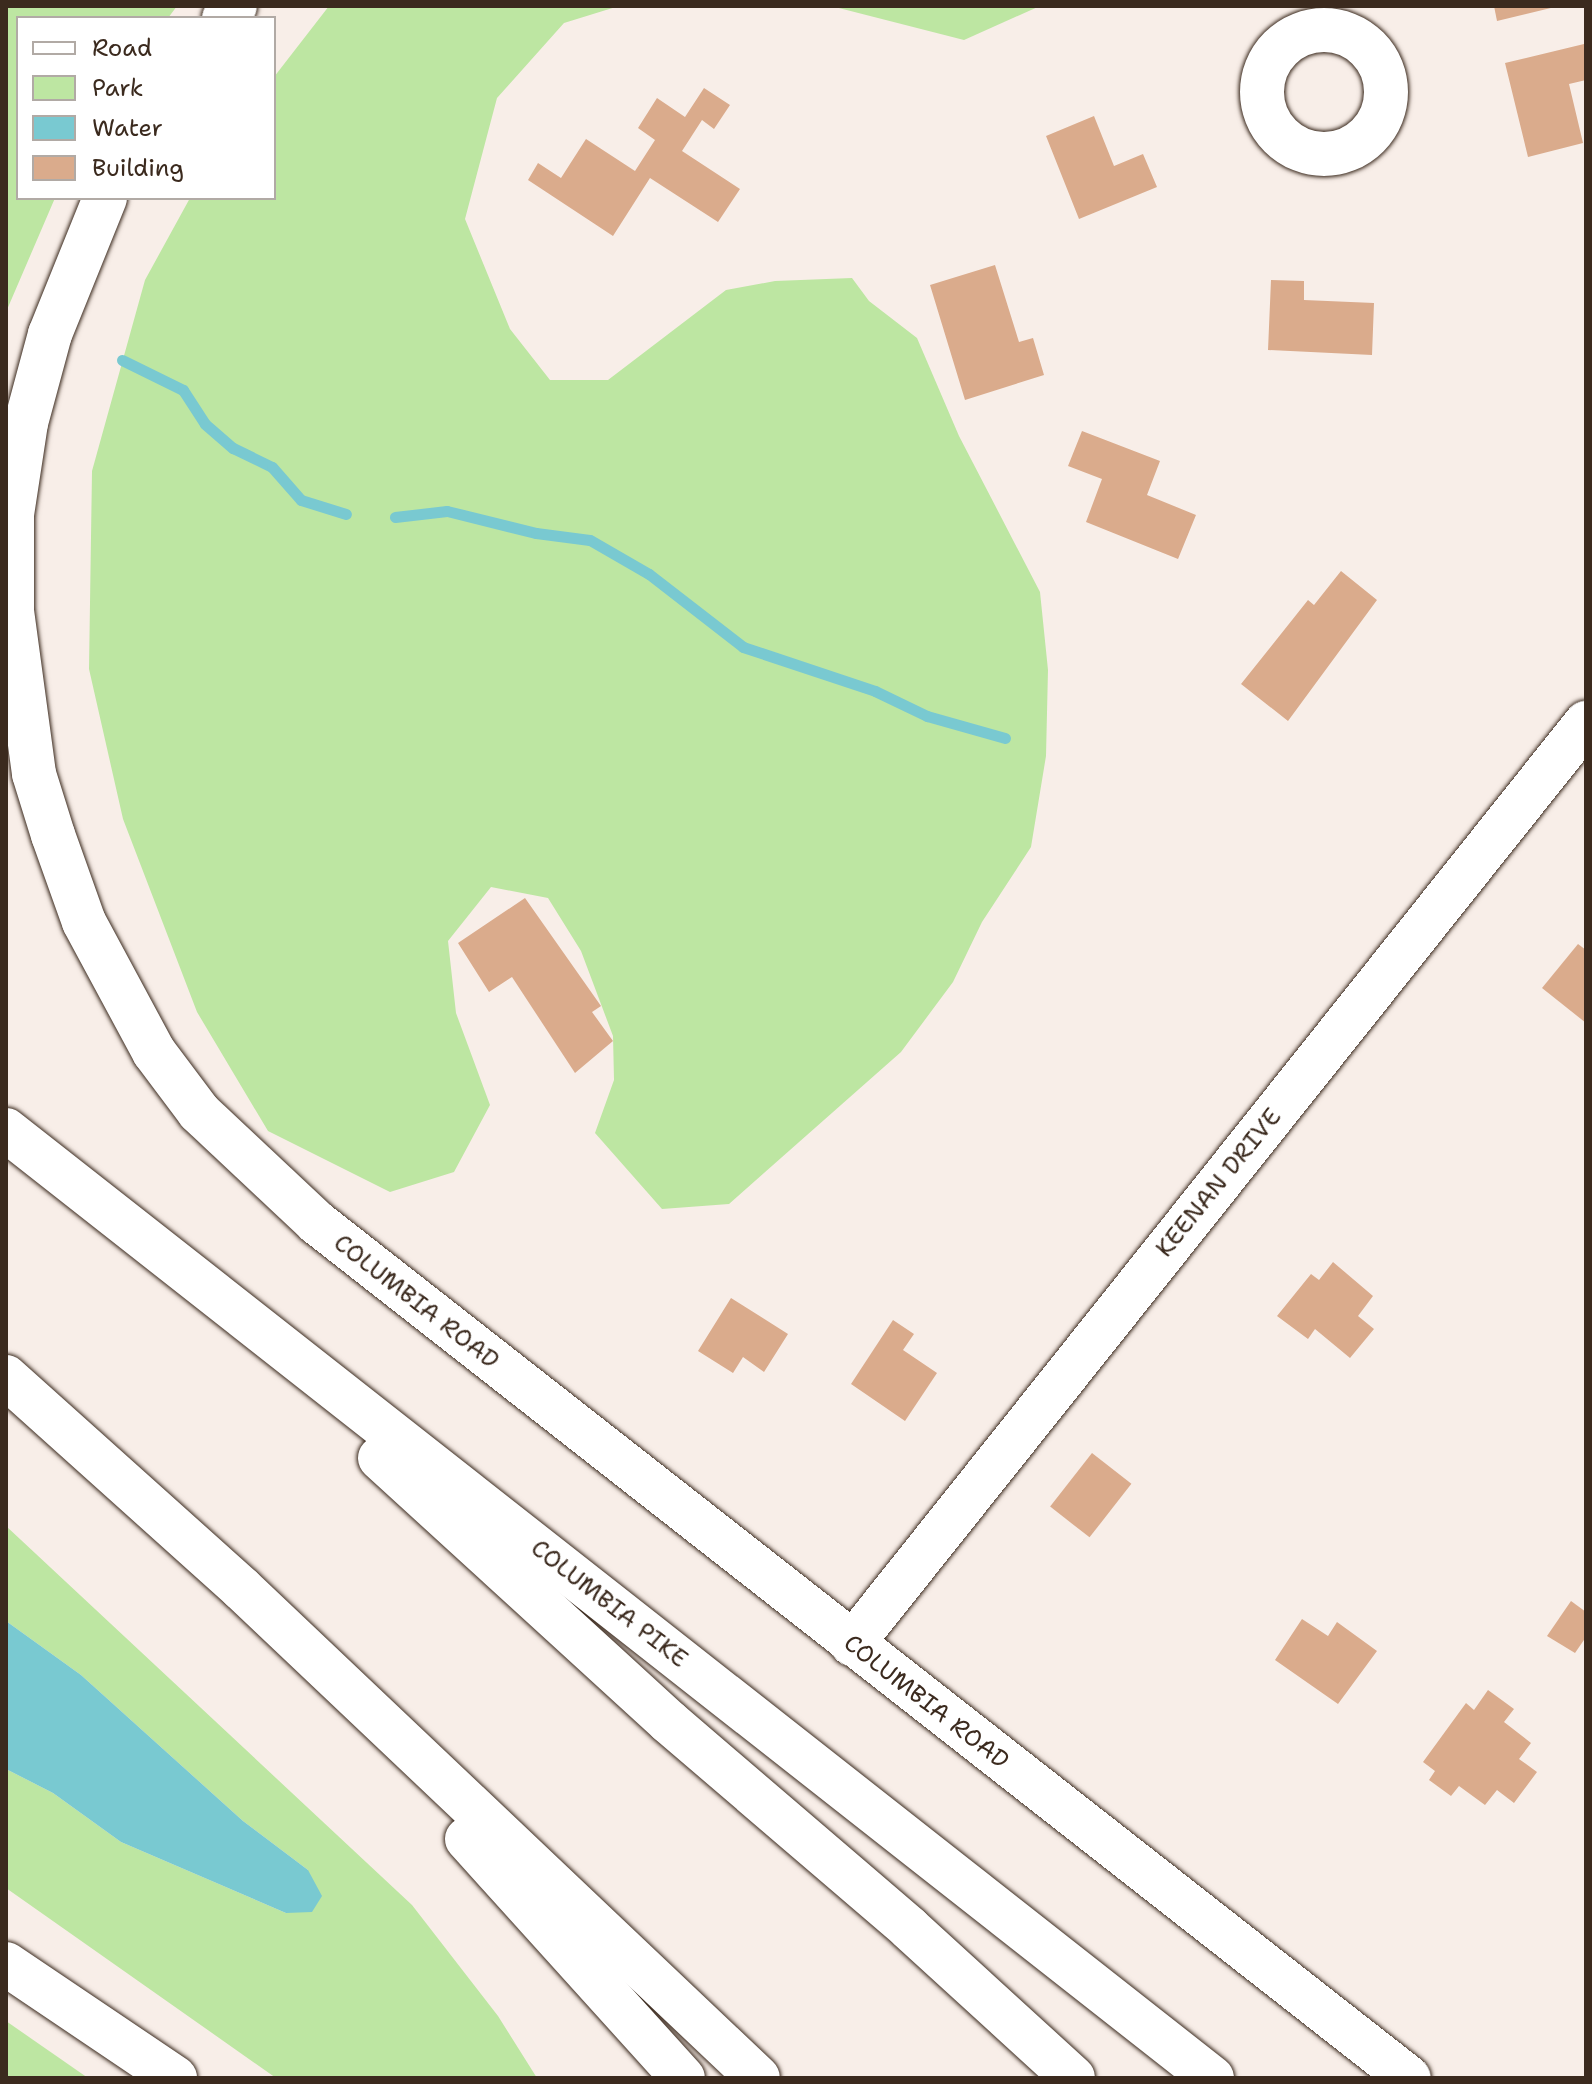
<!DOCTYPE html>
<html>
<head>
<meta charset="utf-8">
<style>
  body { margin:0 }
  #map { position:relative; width:1592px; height:2084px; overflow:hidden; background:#f8eee8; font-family:"Shantell Sans",sans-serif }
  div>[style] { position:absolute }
  .green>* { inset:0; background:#bde6a2 }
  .water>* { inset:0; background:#79c9d1 }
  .stream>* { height:11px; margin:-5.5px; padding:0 5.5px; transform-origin:5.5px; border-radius:5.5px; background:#79c9d1 }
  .building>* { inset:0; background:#daab8c; transform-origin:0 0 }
  .roads { filter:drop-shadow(0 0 2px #3b2a1e) drop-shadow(0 0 2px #3b2a1e) }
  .minor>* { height:44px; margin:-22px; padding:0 22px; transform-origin:22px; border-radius:22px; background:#fff }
  .minor>.ring { margin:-22px; padding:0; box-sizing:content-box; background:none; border:44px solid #fff; border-radius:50% }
  .highway>* { height:44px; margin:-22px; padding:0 22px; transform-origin:22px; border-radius:22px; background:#fff }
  span { translate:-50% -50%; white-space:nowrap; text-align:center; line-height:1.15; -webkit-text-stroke:6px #fff; paint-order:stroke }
  .street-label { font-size:24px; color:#3b2a1e }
  .frame { position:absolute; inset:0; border:8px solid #3b2a1e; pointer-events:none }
  .legend { position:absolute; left:16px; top:16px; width:260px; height:184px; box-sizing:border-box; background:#fff; border:2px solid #b1aaa5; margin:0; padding:10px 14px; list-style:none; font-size:24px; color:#3b2a1e }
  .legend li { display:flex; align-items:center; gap:16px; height:40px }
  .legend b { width:40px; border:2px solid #b1aaa5 }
</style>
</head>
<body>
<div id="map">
  <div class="green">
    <div style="clip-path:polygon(6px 6px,177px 6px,168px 18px,18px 18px,18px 198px,55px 198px,6px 312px)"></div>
    <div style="clip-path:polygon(329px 6px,619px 6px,564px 23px,497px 98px,465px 219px,510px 329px,550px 380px,608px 380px,726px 290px,775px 281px,852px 278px,869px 301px,917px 338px,959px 436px,1040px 592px,1048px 670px,1046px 756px,1031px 847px,982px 922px,953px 982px,901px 1052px,729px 1204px,662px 1209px,595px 1133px,614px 1080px,613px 1036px,581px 951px,548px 898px,491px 887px,448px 941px,456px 1013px,490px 1105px,454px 1172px,390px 1192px,268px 1131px,197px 1012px,123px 819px,89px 669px,92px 471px,145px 280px,190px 198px,274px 198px,274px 77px)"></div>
    <div style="clip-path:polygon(831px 6px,1040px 6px,964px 40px)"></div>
    <div style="clip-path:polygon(6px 1526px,412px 1905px,498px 2016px,537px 2078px,276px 2078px,6px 1888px,6px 1769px,53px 1793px,121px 1842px,286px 1913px,308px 1870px,243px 1821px,81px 1675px,6px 1621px)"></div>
    <div style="clip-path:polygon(6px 2021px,88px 2078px,6px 2078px)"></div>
  </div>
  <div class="water">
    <div style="clip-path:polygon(6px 1621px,81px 1675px,243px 1821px,308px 1870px,322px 1896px,312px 1912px,286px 1913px,121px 1842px,53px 1793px,6px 1769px)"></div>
  </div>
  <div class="stream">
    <div style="left:122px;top:360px;width:68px;rotate:26.2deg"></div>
    <div style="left:183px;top:390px;width:40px;rotate:57.1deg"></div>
    <div style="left:205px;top:424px;width:37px;rotate:41deg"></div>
    <div style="left:233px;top:448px;width:43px;rotate:26deg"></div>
    <div style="left:272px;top:467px;width:44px;rotate:48.7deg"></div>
    <div style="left:301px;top:500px;width:47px;rotate:17.3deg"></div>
    <div style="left:395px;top:517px;width:52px;rotate:-6.6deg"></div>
    <div style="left:447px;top:511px;width:92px;rotate:13.9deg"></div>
    <div style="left:536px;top:533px;width:54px;rotate:7.4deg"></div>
    <div style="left:590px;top:540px;width:68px;rotate:30deg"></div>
    <div style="left:649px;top:574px;width:119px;rotate:37.8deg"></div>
    <div style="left:743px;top:647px;width:139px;rotate:18.4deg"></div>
    <div style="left:875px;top:691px;width:58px;rotate:25.7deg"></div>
    <div style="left:927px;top:716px;width:81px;rotate:15.8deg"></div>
  </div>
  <div class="building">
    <div style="clip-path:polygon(1494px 6px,1555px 6px,1555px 7px,1497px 21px)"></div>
    <div style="clip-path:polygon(1584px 44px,1586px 80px,1569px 84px,1583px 143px,1528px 157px,1505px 63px)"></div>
    <div style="clip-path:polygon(704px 88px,730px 105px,714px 129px,702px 120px,682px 151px,740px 189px,718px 222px,650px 178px,613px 236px,528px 180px,538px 163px,561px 178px,586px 139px,635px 171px,655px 140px,638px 128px,657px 98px,685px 117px)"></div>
    <div style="clip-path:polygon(1094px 116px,1114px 166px,1143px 154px,1157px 187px,1079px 219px,1046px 136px)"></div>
    <div style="clip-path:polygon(995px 265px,1019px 342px,1033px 338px,1044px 375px,965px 400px,930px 285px)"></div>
    <div style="clip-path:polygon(1271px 280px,1304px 281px,1304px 300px,1374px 303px,1372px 355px,1268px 350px)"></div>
    <div style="clip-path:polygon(1082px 431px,1160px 461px,1147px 495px,1196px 515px,1178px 559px,1086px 522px,1102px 479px,1068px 466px)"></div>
    <div style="clip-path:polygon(1341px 571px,1377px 600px,1288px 721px,1241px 684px,1308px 600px,1314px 605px)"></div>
    <div style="clip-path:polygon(525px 898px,601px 1006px,592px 1012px,613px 1041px,575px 1073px,512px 977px,489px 992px,458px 943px)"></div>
    <div style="clip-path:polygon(1578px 944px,1586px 950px,1586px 1023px,1542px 988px)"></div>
    <div style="clip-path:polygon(1333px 1262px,1373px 1296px,1358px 1316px,1374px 1329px,1350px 1358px,1315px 1329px,1308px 1339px,1277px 1316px,1311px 1274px,1319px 1280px)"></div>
    <div style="clip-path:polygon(731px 1298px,788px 1334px,764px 1372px,743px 1357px,733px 1373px,698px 1351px)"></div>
    <div style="clip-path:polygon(893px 1320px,914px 1334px,903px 1350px,937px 1373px,905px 1421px,851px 1384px)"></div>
    <div style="left:1092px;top:1453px;width:50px;height:68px;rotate:38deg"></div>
    <div style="clip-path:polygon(1571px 1601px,1586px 1612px,1586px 1637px,1575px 1653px,1547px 1636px)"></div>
    <div style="clip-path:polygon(1302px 1619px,1328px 1636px,1337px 1622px,1377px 1651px,1338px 1704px,1275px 1660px)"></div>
    <div style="clip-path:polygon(1488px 1690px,1514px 1709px,1504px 1722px,1531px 1743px,1519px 1759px,1537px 1772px,1514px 1803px,1497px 1790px,1485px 1805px,1459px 1786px,1451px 1796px,1429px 1780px,1435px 1771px,1423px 1762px,1466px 1703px,1474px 1710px)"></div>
  </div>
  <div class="roads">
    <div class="minor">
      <div style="left:224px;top:18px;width:16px;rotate:-47deg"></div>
      <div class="ring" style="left:1262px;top:30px;width:80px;height:80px"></div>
      <div style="left:105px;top:198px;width:147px;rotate:112deg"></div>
      <div style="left:50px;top:334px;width:92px;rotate:105.1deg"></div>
      <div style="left:26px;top:423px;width:92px;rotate:98.7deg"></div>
      <div style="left:12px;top:514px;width:97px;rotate:90deg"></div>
      <div style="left:12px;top:611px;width:164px;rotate:82.3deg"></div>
      <div style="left:34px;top:774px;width:64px;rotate:72.7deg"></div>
      <div style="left:53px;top:835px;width:92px;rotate:70.4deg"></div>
      <div style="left:84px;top:922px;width:148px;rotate:61.7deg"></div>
      <div style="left:154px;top:1052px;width:75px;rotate:53.1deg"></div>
      <div style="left:199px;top:1112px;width:161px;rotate:43.2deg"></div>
      <div style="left:316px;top:1222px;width:1388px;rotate:38.07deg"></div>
      <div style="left:852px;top:1644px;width:1178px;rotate:-51.45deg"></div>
      <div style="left:6px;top:1964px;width:204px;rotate:34deg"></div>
    </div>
    <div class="highway">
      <div style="left:6px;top:1130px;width:1534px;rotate:38.17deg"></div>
      <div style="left:6px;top:1377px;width:316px;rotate:41.9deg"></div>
      <div style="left:241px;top:1588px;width:712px;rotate:43.46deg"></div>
      <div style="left:380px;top:1458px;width:391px;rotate:42.4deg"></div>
      <div style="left:669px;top:1722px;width:316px;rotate:40.6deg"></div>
      <div style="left:909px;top:1928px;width:222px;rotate:42.4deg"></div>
      <div style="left:467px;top:1839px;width:322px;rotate:47.9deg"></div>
    </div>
  </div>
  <div class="street-label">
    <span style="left:1219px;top:1183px;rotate:-51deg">KEENAN DRIVE</span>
    <span style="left:416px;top:1302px;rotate:38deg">COLUMBIA ROAD</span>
    <span style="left:609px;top:1604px;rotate:38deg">COLUMBIA PIKE</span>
    <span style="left:926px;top:1702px;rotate:38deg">COLUMBIA ROAD</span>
  </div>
  <div class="frame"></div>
  <ul class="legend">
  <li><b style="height:10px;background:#fff"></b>Road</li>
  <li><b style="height:22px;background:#bde6a2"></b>Park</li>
  <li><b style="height:22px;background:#79c9d1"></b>Water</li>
  <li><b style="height:22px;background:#daab8c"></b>Building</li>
  </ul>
</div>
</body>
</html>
